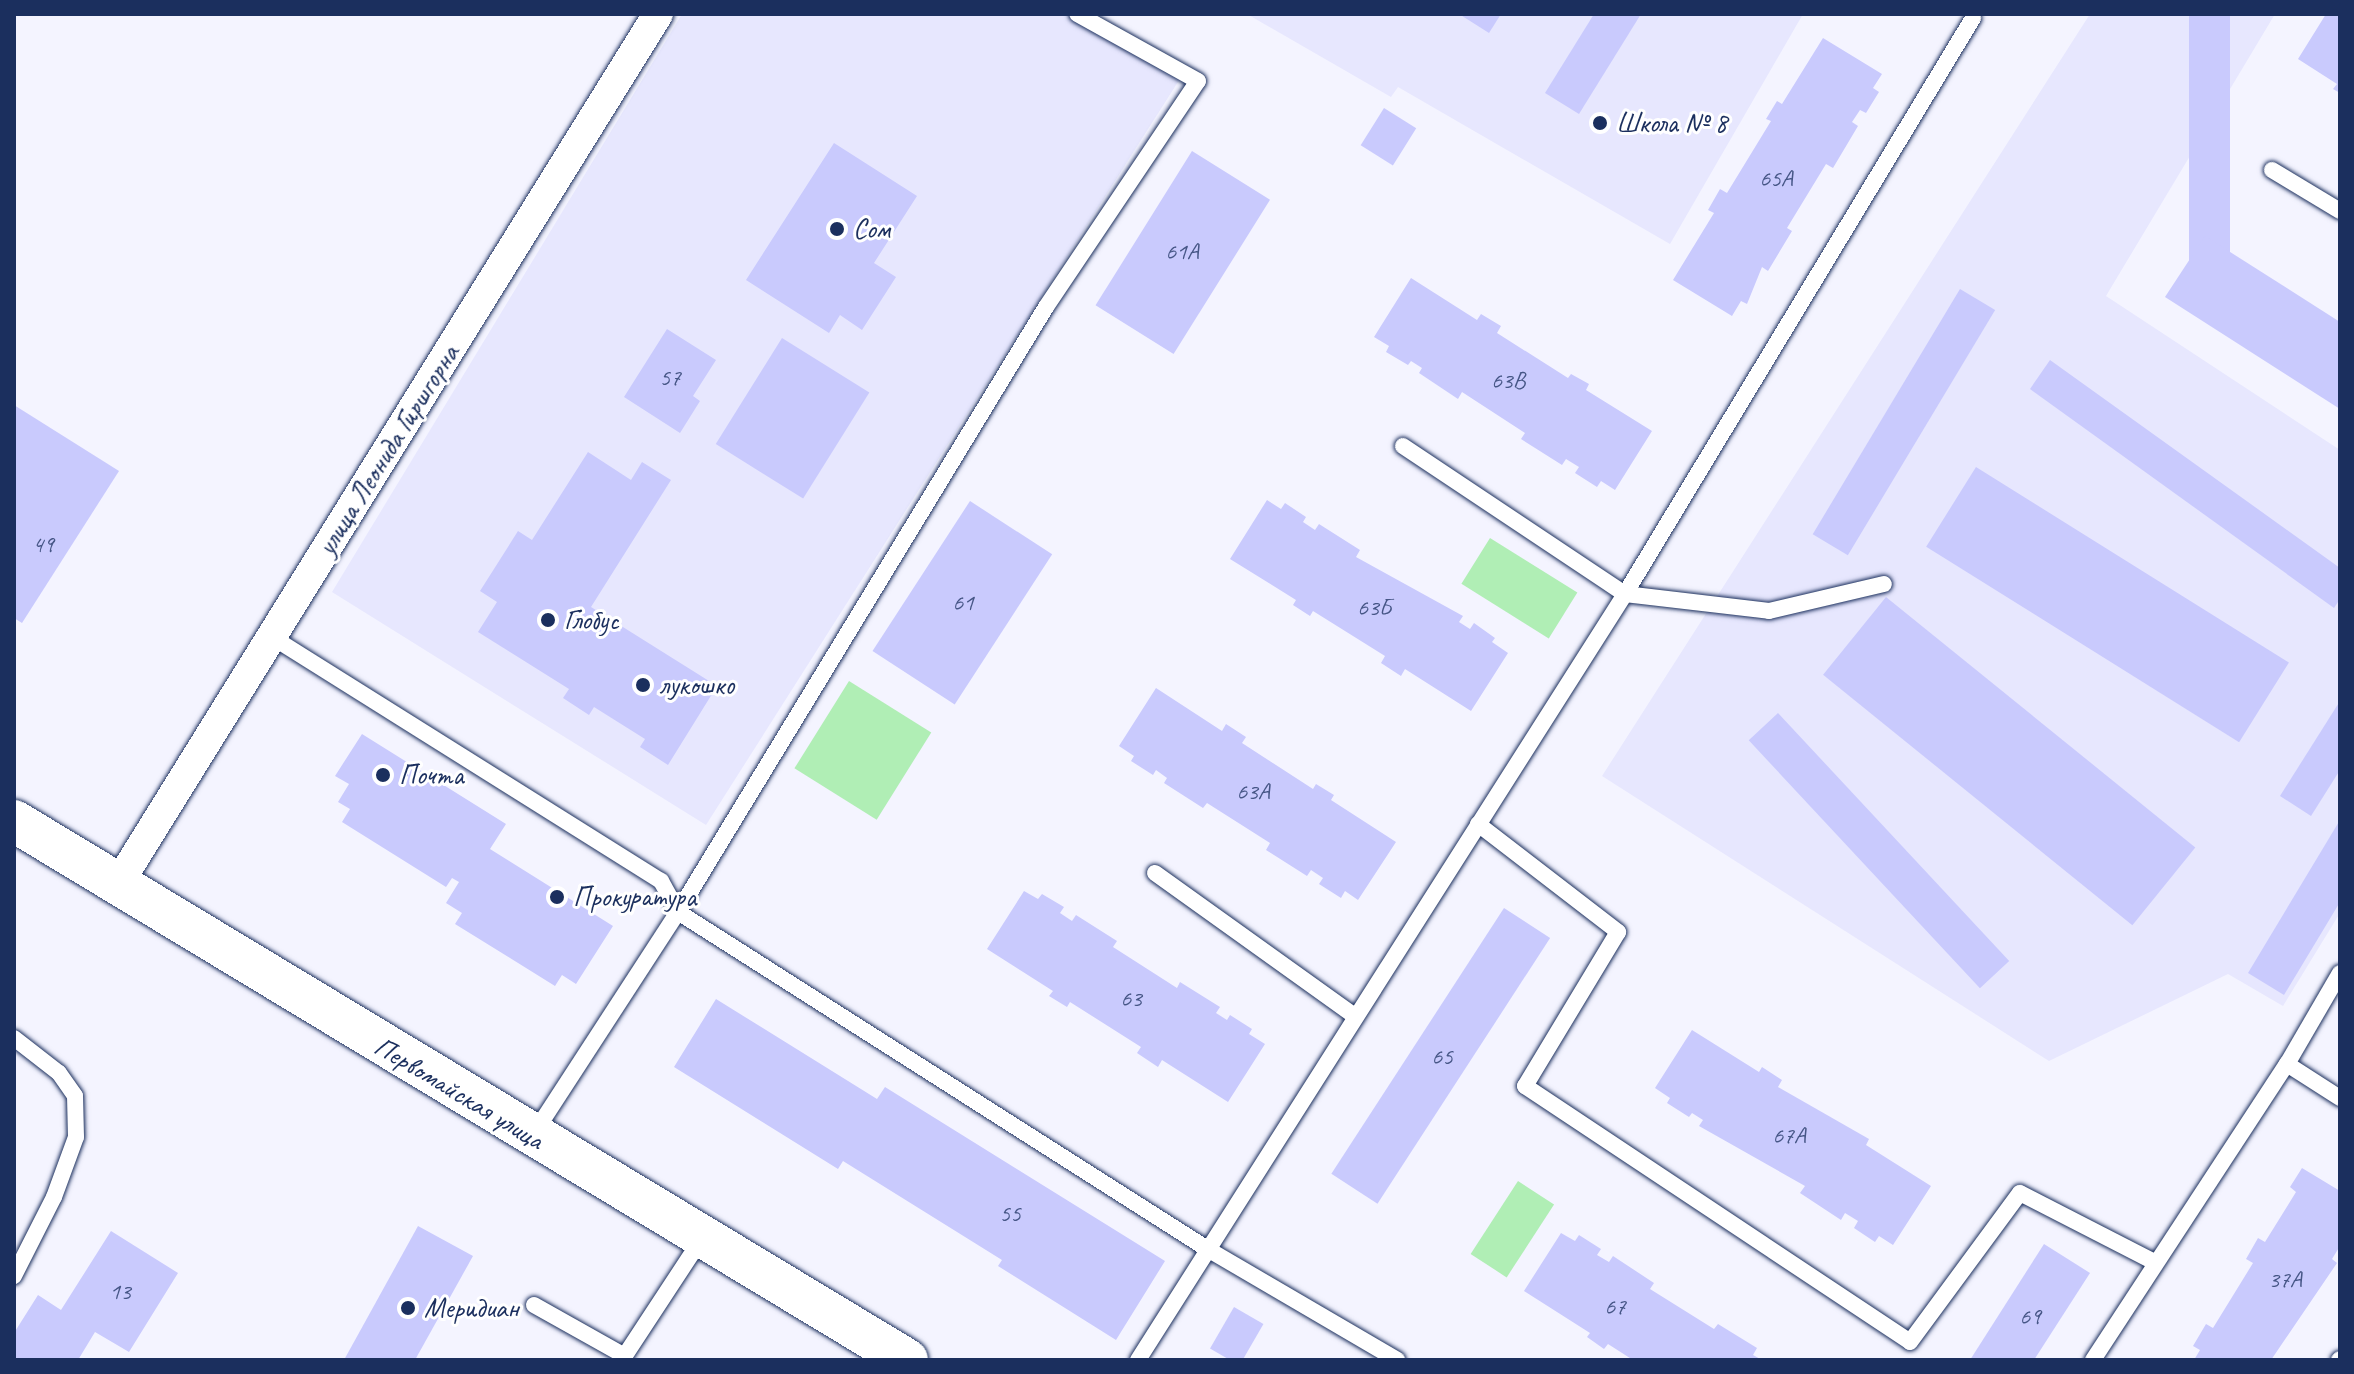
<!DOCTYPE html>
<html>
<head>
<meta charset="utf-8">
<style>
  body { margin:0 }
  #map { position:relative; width:2354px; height:1374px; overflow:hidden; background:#f4f4ff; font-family:Caveat,sans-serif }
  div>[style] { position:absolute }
  .built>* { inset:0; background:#e7e7fe }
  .green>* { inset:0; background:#b0eeb5; transform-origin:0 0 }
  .building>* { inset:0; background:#c9cafd; transform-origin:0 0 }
  .roads { filter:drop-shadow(0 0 2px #1b2f5e) drop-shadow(0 0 2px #1b2f5e) }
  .lane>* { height:16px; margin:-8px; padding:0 8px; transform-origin:8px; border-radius:8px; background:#fff }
  .street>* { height:30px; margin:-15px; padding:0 15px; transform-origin:15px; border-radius:15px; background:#fff }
  .secondary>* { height:42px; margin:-21px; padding:0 21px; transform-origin:21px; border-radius:21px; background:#fff }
  .dots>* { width:22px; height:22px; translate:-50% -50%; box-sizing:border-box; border:4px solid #fff; border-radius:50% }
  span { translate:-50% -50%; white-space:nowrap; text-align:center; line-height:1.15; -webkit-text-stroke:6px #fff; paint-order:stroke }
  .number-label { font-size:24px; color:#465686 }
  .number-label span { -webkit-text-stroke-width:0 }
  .poi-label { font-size:28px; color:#1b2f5e }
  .left { translate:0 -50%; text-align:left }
  .street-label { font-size:28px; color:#1b2f5e }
  .frame { position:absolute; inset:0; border:16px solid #1b2f5e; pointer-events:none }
</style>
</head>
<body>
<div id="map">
  <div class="built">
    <div style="clip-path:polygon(682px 14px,1084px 14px,1183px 74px,706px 825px,332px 592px)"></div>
    <div style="clip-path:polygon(1247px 14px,1803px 14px,1670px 244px,1398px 87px,1391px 97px)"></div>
    <div style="clip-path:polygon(2090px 14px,2275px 14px,2106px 296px,2340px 450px,2340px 913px,2283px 1006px,2228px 974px,2049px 1061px,1602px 776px)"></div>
  </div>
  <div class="green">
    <div style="left:1490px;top:538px;width:103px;height:54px;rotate:32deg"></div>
    <div style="left:849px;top:681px;width:97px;height:103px;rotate:32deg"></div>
    <div style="left:1518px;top:1181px;width:43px;height:87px;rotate:33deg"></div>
  </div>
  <div class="building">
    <div style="clip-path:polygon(1459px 14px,1501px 14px,1489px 33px)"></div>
    <div style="clip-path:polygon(1594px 14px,1641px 14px,1579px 114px,1545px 93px)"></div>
    <div style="left:2189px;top:14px;width:41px;height:292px"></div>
    <div style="clip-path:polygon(2326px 14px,2340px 14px,2340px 93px,2333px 89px,2337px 84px,2298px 59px)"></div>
    <div style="clip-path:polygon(1823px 38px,1882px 74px,1873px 88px,1879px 92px,1866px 113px,1860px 110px,1852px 122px,1858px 126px,1833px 168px,1826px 164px,1787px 228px,1792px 231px,1768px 271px,1762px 267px,1747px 304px,1741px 301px,1732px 316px,1673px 280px,1714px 213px,1708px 210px,1720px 189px,1727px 193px,1771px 121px,1766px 119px,1777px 101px,1782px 104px)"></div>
    <div style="left:1384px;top:108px;width:38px;height:44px;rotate:32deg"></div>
    <div style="clip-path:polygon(834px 143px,917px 196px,874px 263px,896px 277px,862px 330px,840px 315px,829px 333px,746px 280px)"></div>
    <div style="left:1192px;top:151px;width:92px;height:182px;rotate:32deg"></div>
    <div style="clip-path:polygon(2205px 236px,2340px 322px,2340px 409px,2165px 297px)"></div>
    <div style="clip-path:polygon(1411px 278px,1477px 320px,1481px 314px,1501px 326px,1497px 333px,1568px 378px,1571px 374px,1589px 384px,1586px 390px,1652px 431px,1615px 490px,1601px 481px,1597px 487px,1575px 473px,1579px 467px,1566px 459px,1562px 465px,1521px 439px,1525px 433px,1462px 392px,1458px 399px,1419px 373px,1422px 368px,1411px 361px,1408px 365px,1386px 352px,1389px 346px,1374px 337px)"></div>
    <div style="left:1960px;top:289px;width:41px;height:286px;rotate:31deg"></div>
    <div style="clip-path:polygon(667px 329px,716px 360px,693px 396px,700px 401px,680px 433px,624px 397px)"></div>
    <div style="left:782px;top:338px;width:103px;height:125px;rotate:32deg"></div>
    <div style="clip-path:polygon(2050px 360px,2340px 568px,2340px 599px,2334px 608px,2030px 389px)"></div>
    <div style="clip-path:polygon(14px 405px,119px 471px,22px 623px,14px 618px)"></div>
    <div style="clip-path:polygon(588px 452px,631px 480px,642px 462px,671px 480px,591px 607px,717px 686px,668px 765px,640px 747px,645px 739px,594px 707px,589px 715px,563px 698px,569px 689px,478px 632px,497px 602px,480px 591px,518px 531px,532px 540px)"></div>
    <div style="left:1976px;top:467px;width:369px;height:94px;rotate:32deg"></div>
    <div style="clip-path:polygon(1267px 500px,1281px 509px,1285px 503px,1306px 517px,1303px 522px,1315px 530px,1319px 524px,1360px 550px,1356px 557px,1463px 616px,1459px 622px,1470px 629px,1474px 623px,1495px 638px,1492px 642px,1508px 653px,1471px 711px,1405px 669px,1401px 676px,1381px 663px,1385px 656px,1313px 611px,1310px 616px,1293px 605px,1296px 600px,1230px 559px)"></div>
    <div style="left:970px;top:501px;width:98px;height:179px;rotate:33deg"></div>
    <div style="left:1886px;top:597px;width:398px;height:100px;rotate:39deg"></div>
    <div style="clip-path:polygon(1156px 688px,1222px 731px,1226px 724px,1246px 737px,1242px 743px,1313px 789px,1316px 784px,1334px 795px,1331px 800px,1396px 842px,1358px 900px,1345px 891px,1341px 898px,1319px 884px,1323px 878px,1311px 870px,1307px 876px,1266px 850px,1270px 843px,1207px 803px,1203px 808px,1164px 783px,1167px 778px,1156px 770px,1153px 775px,1131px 761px,1134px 756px,1119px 746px)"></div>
    <div style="clip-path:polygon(2340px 701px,2340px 770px,2311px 816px,2280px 796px)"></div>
    <div style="left:1778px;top:713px;width:339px;height:40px;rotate:47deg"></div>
    <div style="clip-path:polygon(362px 734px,506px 824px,490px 849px,613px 926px,576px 984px,562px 975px,555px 986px,455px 924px,462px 913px,446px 903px,459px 882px,452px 878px,446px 887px,342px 822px,350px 809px,338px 802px,349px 784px,335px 776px)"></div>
    <div style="clip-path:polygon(2340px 820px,2340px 902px,2284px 995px,2248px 973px)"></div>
    <div style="clip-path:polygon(1024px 891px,1038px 899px,1042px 894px,1064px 907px,1060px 913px,1072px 921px,1076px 915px,1117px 941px,1113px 947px,1177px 988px,1180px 982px,1220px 1007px,1216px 1013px,1227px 1020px,1230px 1015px,1252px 1029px,1249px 1034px,1265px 1044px,1228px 1102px,1162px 1060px,1158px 1067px,1137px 1053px,1141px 1047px,1070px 1002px,1067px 1007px,1049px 996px,1053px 991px,987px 949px)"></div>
    <div style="left:1504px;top:908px;width:55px;height:317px;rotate:33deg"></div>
    <div style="clip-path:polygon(716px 999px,877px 1099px,885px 1087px,1165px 1261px,1116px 1340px,998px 1266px,1002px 1260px,843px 1161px,838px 1169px,674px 1067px)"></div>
    <div style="clip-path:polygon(1692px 1030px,1759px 1072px,1762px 1067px,1782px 1080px,1778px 1087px,1869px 1139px,1866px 1145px,1931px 1186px,1893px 1245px,1879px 1236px,1875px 1242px,1854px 1228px,1858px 1221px,1845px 1213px,1841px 1220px,1800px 1193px,1805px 1186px,1699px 1126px,1703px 1120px,1692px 1113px,1689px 1117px,1667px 1103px,1670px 1098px,1655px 1088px)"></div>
    <div style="clip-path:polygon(2302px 1168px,2340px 1191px,2340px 1246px,2332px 1259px,2337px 1263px,2271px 1360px,2194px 1360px,2200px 1350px,2193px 1346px,2206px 1324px,2213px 1328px,2253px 1263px,2246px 1259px,2258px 1238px,2265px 1242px,2296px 1192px,2290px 1187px)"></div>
    <div style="clip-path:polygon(418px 1226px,473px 1256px,415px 1360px,344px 1360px)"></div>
    <div style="clip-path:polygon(111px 1231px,178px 1273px,129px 1352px,95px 1332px,78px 1360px,14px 1360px,14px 1333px,38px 1295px,61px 1310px)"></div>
    <div style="clip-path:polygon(1561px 1233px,1575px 1241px,1579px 1235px,1601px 1249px,1597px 1255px,1609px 1262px,1613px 1256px,1654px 1283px,1650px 1289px,1714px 1329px,1718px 1324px,1757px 1348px,1753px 1355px,1762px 1360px,1633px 1360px,1608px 1344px,1604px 1349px,1587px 1337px,1590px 1333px,1524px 1291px)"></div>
    <div style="clip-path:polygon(2044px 1244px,2090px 1273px,2034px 1360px,1970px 1360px)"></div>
    <div style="left:1234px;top:1307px;width:34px;height:48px;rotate:30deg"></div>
  </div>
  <div class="roads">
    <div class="lane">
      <div style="left:2272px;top:170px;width:79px;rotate:31.1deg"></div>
      <div style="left:1403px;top:446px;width:267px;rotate:33.7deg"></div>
      <div style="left:1625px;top:594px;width:145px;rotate:6.7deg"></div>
      <div style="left:1769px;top:611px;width:118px;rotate:-13.2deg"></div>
      <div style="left:272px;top:637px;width:459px;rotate:32.1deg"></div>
      <div style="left:661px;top:881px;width:35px;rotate:61deg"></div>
      <div style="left:678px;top:912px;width:629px;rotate:32.48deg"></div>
      <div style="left:1209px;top:1250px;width:218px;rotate:30.3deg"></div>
      <div style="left:1478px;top:824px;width:177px;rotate:37.6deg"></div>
      <div style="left:1618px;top:932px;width:180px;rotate:121.1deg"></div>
      <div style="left:1525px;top:1086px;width:462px;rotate:33.6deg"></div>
      <div style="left:1910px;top:1342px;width:185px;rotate:-53.6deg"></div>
      <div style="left:2020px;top:1193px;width:151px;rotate:27.2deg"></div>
      <div style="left:1155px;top:873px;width:246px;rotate:35.6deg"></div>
      <div style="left:14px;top:1038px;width:57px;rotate:37.9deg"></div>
      <div style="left:59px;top:1073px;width:28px;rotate:55deg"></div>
      <div style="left:75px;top:1096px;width:41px;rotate:88.6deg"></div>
      <div style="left:76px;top:1137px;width:64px;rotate:110.1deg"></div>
      <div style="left:54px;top:1197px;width:89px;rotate:116.9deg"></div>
      <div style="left:2287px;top:1064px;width:63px;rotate:32.7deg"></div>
      <div style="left:535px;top:1132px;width:262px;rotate:-57deg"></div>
      <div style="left:678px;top:912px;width:708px;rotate:-58.69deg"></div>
      <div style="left:1046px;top:307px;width:272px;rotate:-56.1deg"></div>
      <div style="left:1198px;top:81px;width:138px;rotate:-151deg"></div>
      <div style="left:534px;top:1305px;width:104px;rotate:29.3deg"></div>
      <div style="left:622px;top:1360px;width:146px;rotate:-56.7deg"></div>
      <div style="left:1138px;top:1360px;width:908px;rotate:-57.55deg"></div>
      <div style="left:1625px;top:594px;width:673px;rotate:-58.86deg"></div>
      <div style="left:2093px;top:1360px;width:354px;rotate:-56.8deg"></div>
      <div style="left:2287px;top:1064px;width:105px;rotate:-59.8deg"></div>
      <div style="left:2339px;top:1360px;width:1px;rotate:-45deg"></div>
    </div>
    <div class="street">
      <div style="left:118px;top:884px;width:1024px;rotate:-58.17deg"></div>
    </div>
    <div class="secondary">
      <div style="left:14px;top:821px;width:1043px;rotate:31.11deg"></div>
    </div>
  </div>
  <div class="dots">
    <div style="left:1600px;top:123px;background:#1b2f5e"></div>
    <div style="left:837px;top:229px;background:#1b2f5e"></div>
    <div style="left:548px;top:620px;background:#1b2f5e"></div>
    <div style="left:643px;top:685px;background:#1b2f5e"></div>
    <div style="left:383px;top:775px;background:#1b2f5e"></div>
    <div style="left:557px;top:897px;background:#1b2f5e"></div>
    <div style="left:408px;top:1308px;background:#1b2f5e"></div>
  </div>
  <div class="number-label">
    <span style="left:1776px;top:179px">65А</span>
    <span style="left:1182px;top:252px">61А</span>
    <span style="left:670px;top:378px">57</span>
    <span style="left:1508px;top:381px">63В</span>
    <span style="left:43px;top:545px">49</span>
    <span style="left:963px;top:603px">61</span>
    <span style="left:1374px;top:608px">63Б</span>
    <span style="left:1253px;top:792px">63А</span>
    <span style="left:1131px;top:999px">63</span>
    <span style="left:1442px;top:1057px">65</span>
    <span style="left:1789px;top:1136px">67А</span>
    <span style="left:1010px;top:1214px">55</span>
    <span style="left:2285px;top:1280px">37А</span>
    <span style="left:120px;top:1292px">13</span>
    <span style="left:1615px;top:1307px">67</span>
    <span style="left:2030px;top:1317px">69</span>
  </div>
  <div class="poi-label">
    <span class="left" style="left:1616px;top:123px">Школа № 8</span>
    <span class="left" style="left:853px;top:229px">Сом</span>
    <span class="left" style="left:564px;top:620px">Глобус</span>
    <span class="left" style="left:659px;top:685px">лукошко</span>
    <span class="left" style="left:399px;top:775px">Почта</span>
    <span class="left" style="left:573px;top:897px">Прокуратура</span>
    <span class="left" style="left:424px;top:1308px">Меридиан</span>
  </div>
  <div class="street-label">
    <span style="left:388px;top:450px;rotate:-58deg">улица Леонида Гиршгорна</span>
    <span style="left:459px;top:1093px;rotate:31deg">Первомайская улица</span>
  </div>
  <div class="frame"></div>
</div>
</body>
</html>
